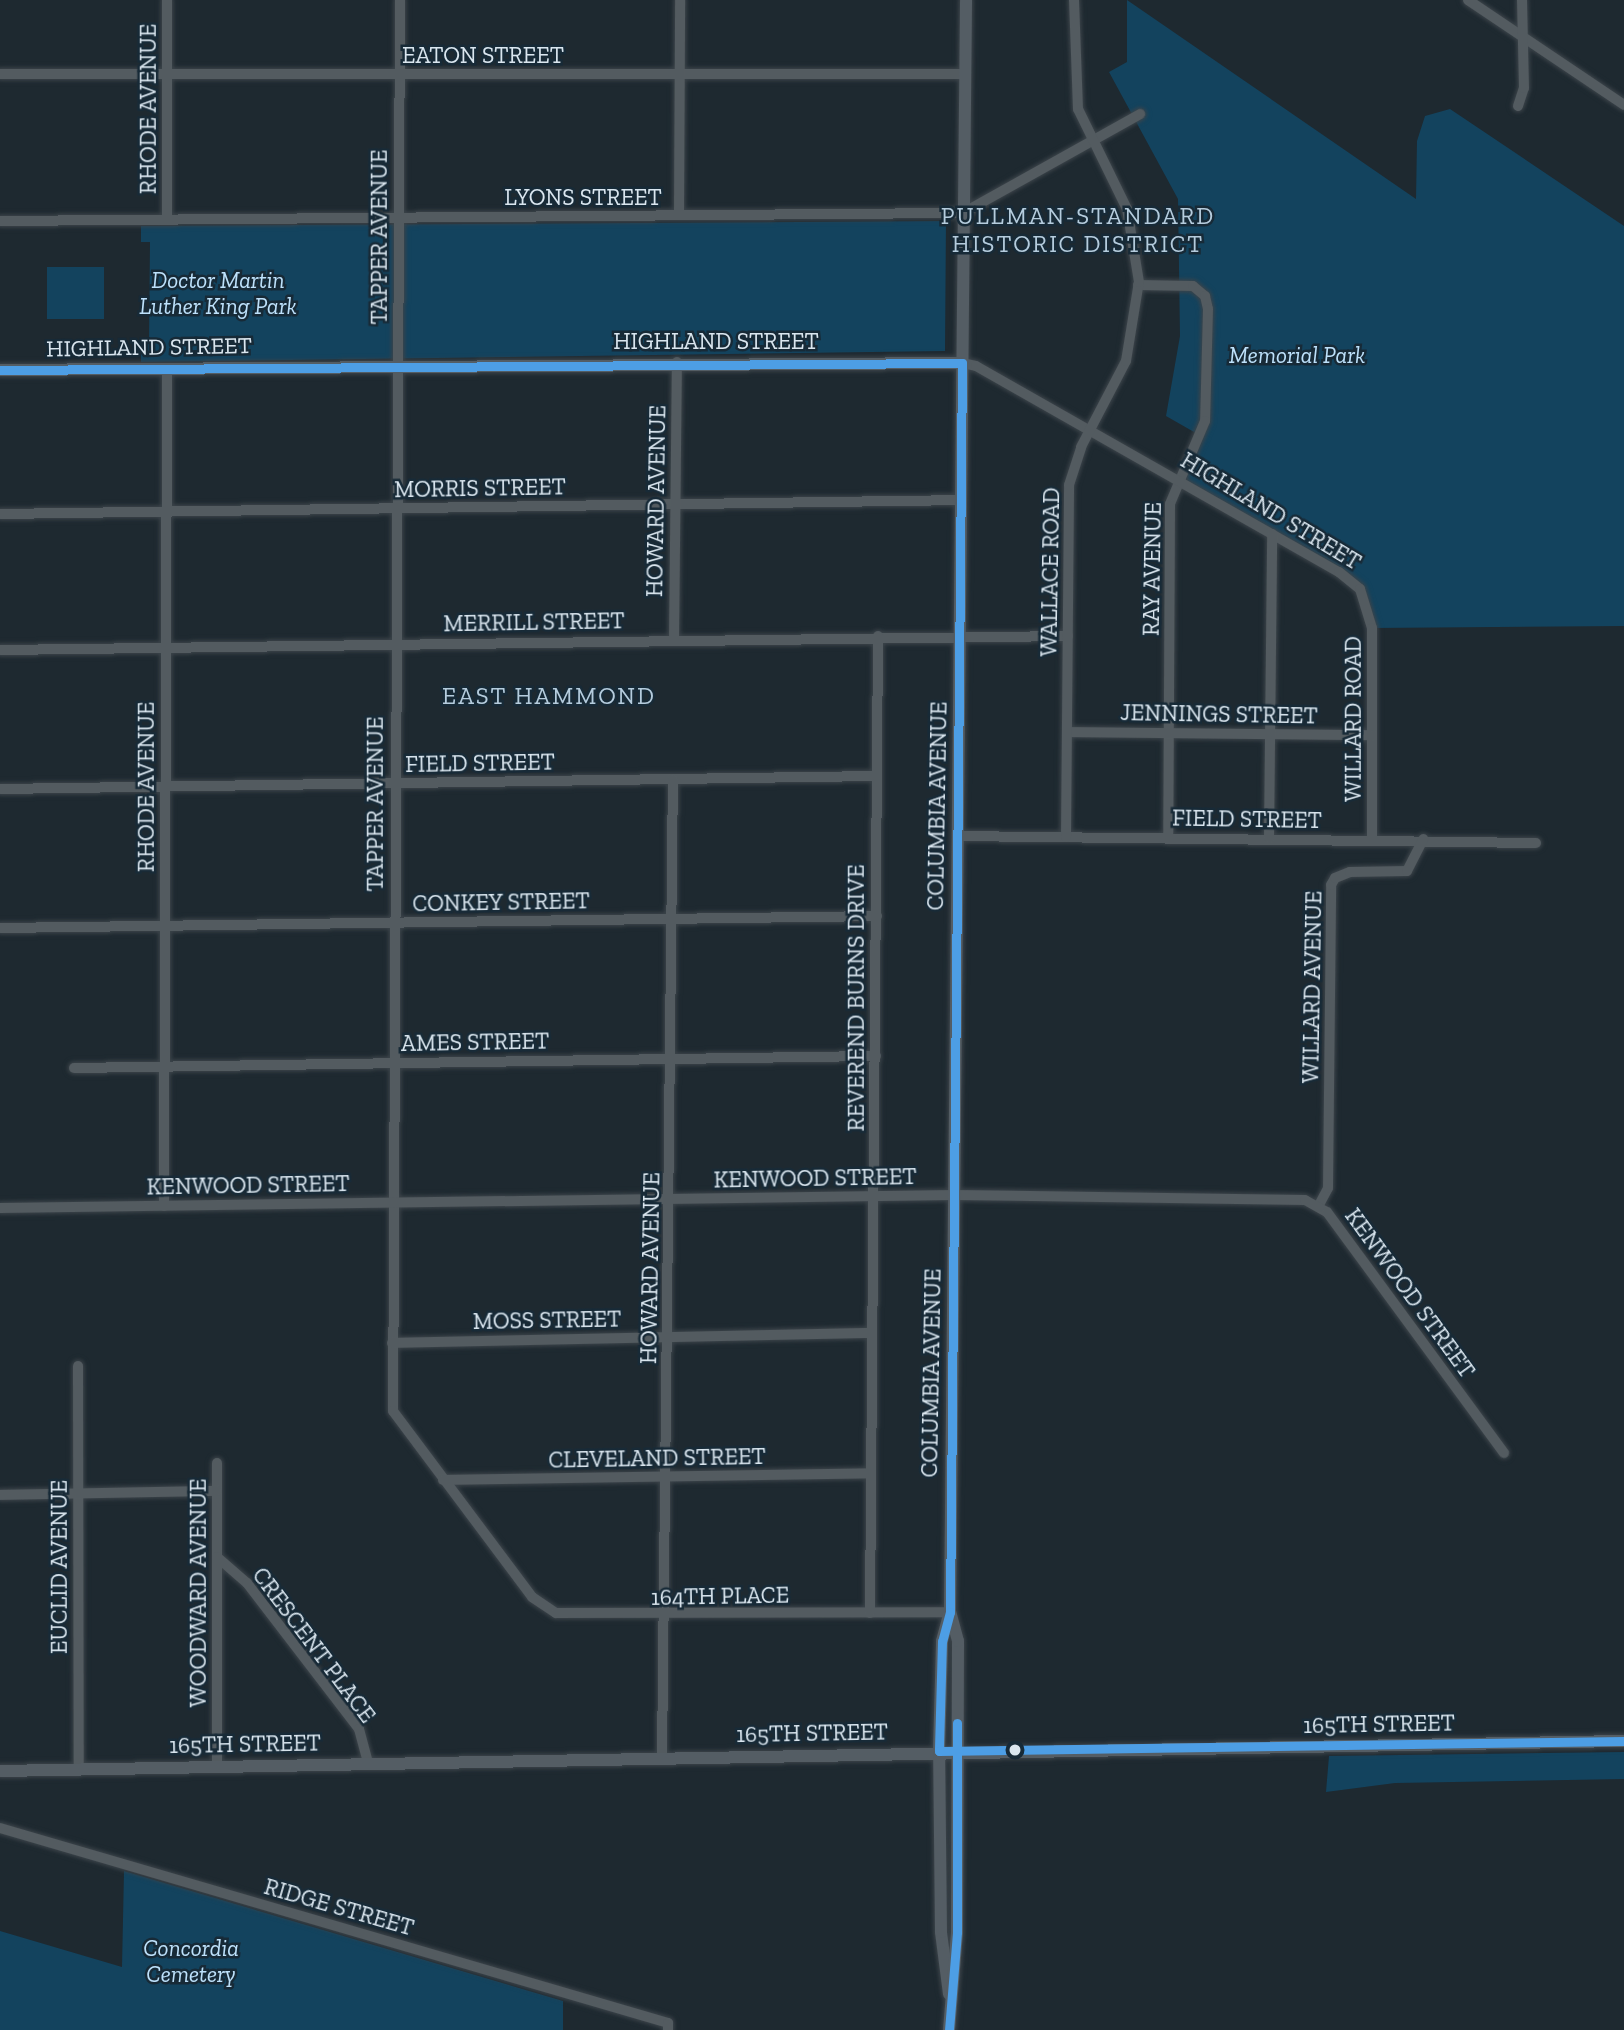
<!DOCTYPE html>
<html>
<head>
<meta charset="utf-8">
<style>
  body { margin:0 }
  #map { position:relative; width:1624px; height:2030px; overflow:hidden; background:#1e2930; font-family:"Zilla Slab",serif }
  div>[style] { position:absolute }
  .green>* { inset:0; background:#13435e; transform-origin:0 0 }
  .roads { filter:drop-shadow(0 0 2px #3c444a) drop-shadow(0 0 2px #3c444a) }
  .street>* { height:10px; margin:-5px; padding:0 5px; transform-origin:5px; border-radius:5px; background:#535b60 }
  .secondary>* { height:12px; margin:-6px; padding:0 6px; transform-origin:6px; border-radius:6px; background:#545d64 }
  .bus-1>* { height:9px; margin:-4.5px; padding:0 4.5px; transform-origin:4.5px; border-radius:4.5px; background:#4d9ee5 }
  .dots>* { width:19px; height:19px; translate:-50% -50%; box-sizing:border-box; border:4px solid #172a37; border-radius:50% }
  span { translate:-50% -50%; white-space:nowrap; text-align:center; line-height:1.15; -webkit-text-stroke:5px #172a37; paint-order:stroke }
  .street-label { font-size:23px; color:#dae6ef }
  .park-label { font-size:23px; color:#bde1fb; font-style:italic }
  .neighbourhood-label { font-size:24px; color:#b5ccdd; letter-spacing:2px }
</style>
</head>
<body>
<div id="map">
  <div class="green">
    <div style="clip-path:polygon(1127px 0,1416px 199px,1417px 141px,1425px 116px,1450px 109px,1624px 226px,1624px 626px,1372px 628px,1360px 589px,1178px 481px,1201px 436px,1166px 416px,1180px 336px,1178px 199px,1109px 72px,1127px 62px)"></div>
    <div style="clip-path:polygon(946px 221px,945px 351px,141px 362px,141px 345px,149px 344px,150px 242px,141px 242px,141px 226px)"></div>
    <div style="left:104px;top:267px;width:52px;height:57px;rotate:90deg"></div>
    <div style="clip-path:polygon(1624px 1752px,1624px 1779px,1395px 1783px,1326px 1792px,1329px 1756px)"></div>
    <div style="clip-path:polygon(124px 1871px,563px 2001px,563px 2030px,0 2030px,0 1931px,122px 1967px)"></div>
  </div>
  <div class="roads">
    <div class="street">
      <div style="left:400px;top:0;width:1411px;rotate:90.28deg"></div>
      <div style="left:393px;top:1411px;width:232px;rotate:53.2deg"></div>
      <div style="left:532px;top:1597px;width:29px;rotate:34deg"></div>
      <div style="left:556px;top:1613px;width:394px;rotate:-0.1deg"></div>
      <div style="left:1468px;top:0;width:188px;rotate:33.9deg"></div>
      <div style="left:0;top:74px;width:965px"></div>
      <div style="left:1518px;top:106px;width:19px;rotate:-72deg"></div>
      <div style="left:1524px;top:88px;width:88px;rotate:-91.3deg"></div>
      <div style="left:679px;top:215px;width:215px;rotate:-89.7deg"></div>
      <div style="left:167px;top:219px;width:219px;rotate:-90deg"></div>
      <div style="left:0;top:221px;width:963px;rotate:-0.48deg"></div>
      <div style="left:963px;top:213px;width:203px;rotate:-29.2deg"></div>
      <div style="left:1138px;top:285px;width:55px;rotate:1deg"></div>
      <div style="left:1193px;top:286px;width:16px;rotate:40deg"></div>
      <div style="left:1205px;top:296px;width:13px;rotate:77deg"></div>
      <div style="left:1208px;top:309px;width:112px;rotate:91.5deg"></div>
      <div style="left:1205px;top:421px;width:90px;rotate:112.9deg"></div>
      <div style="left:1170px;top:504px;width:333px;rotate:90.3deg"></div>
      <div style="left:962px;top:363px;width:14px;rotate:12deg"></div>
      <div style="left:976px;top:366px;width:417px;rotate:29.6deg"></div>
      <div style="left:1339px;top:572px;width:27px;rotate:39deg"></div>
      <div style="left:1360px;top:589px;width:41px;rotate:72.9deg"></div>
      <div style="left:1372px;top:628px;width:211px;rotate:90deg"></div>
      <div style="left:0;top:514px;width:961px;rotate:-0.83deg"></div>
      <div style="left:674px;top:640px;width:278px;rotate:-89.4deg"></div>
      <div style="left:0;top:650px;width:1068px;rotate:-0.75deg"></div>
      <div style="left:1067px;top:732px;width:304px;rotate:0.6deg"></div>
      <div style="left:0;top:789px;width:877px;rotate:-0.85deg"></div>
      <div style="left:957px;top:836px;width:579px;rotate:0.69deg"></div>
      <div style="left:1066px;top:837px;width:352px;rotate:-89.5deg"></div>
      <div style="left:1069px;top:485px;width:40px;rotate:-72deg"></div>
      <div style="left:1081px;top:447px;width:97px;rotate:-62.4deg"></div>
      <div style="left:1126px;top:361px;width:80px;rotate:-80.7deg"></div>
      <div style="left:1139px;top:282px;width:74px;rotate:-99.3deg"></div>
      <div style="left:1127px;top:209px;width:111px;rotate:-116.1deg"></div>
      <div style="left:1078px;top:109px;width:109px;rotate:-92.1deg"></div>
      <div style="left:1269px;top:838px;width:304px;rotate:-89.4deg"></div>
      <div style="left:0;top:928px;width:877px;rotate:-0.78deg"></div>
      <div style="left:74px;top:1068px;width:802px;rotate:-0.86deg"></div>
      <div style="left:1319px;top:1205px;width:19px;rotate:-62deg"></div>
      <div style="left:1328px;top:1188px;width:303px;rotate:-89.4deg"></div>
      <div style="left:1331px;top:885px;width:8px;rotate:-60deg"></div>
      <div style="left:1335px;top:878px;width:16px;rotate:-22deg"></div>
      <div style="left:1350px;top:872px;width:57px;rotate:-1deg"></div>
      <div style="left:1407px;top:871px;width:36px;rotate:-63deg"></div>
      <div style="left:164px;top:1206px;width:838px;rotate:-89.79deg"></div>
      <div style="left:0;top:1208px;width:954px;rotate:-0.78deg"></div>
      <div style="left:954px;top:1195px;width:351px;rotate:0.8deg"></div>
      <div style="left:1305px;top:1200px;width:25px;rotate:29deg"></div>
      <div style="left:1327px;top:1212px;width:299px;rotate:53.7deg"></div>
      <div style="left:392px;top:1343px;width:480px;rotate:-1.2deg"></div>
      <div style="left:78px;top:1366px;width:401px;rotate:89.9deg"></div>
      <div style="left:217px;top:1463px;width:302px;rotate:90deg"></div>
      <div style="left:443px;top:1480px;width:428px;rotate:-0.9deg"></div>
      <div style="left:0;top:1495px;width:217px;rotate:-1.1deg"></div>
      <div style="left:217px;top:1557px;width:40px;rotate:41deg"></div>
      <div style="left:247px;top:1583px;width:184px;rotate:52.5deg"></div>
      <div style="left:359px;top:1729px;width:35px;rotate:75deg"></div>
      <div style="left:870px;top:1613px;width:977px;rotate:-89.53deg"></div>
      <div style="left:662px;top:1757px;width:978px;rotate:-89.36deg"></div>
      <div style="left:0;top:1828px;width:696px;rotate:16.27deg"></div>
      <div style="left:668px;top:2023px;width:7px;rotate:90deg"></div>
    </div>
    <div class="secondary">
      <div style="left:0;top:370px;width:962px;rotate:-0.42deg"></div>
      <div style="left:0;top:1771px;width:1624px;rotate:-1.06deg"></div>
      <div style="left:949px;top:1994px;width:63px;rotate:-97.4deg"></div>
      <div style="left:941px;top:1932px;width:181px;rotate:-90.6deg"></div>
      <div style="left:939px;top:1751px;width:110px;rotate:-88.4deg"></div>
      <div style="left:942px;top:1641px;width:30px;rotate:-75deg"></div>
      <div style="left:950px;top:1612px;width:1612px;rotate:-89.43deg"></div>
      <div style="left:949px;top:2030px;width:98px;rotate:-85.3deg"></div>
      <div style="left:957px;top:1932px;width:291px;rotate:-89.8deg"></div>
      <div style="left:958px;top:1641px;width:30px;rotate:-105deg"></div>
    </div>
  </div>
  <div class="bus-1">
    <div style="left:0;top:370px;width:962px;rotate:-0.42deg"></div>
    <div style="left:962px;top:363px;width:1249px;rotate:90.55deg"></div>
    <div style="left:950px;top:1612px;width:30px;rotate:105deg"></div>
    <div style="left:942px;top:1641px;width:110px;rotate:91.6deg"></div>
    <div style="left:939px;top:1751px;width:685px;rotate:-0.84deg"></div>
    <div style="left:949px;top:2030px;width:98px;rotate:-85.3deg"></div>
    <div style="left:957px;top:1932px;width:209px;rotate:-90deg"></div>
  </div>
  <div class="dots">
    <div style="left:1015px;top:1750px;background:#dae6ef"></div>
  </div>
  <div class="street-label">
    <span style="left:483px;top:55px">EATON STREET</span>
    <span style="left:148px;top:109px;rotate:-90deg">RHODE AVENUE</span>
    <span style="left:583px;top:197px">LYONS STREET</span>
    <span style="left:379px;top:237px;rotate:-90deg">TAPPER AVENUE</span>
    <span style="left:716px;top:341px">HIGHLAND STREET</span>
    <span style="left:149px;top:347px;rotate:-1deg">HIGHLAND STREET</span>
    <span style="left:480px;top:488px;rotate:-1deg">MORRIS STREET</span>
    <span style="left:656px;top:501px;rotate:-89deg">HOWARD AVENUE</span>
    <span style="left:1271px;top:511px;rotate:31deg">HIGHLAND STREET</span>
    <span style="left:1152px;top:569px;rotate:-89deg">RAY AVENUE</span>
    <span style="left:1050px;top:572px;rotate:-89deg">WALLACE ROAD</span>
    <span style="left:534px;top:622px;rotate:-1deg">MERRILL STREET</span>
    <span style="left:1219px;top:714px;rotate:1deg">JENNINGS STREET</span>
    <span style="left:1353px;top:719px;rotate:-90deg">WILLARD ROAD</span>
    <span style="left:480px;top:763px;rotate:-1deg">FIELD STREET</span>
    <span style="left:146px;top:787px;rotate:-90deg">RHODE AVENUE</span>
    <span style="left:375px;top:804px;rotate:-90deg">TAPPER AVENUE</span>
    <span style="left:937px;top:806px;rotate:-89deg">COLUMBIA AVENUE</span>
    <span style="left:1247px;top:819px;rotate:1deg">FIELD STREET</span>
    <span style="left:501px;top:902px;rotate:-1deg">CONKEY STREET</span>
    <span style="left:1312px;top:987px;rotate:-89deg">WILLARD AVENUE</span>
    <span style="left:856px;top:998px;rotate:-90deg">REVEREND BURNS DRIVE</span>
    <span style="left:475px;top:1042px;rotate:-1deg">AMES STREET</span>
    <span style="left:815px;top:1178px;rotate:-1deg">KENWOOD STREET</span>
    <span style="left:248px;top:1185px;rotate:-1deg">KENWOOD STREET</span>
    <span style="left:650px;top:1268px;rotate:-89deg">HOWARD AVENUE</span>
    <span style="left:1410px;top:1293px;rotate:54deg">KENWOOD STREET</span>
    <span style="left:547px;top:1320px;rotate:-1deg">MOSS STREET</span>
    <span style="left:931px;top:1373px;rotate:-89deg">COLUMBIA AVENUE</span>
    <span style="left:657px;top:1458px;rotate:-1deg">CLEVELAND STREET</span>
    <span style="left:59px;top:1567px;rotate:-90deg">EUCLID AVENUE</span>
    <span style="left:198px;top:1593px;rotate:-90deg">WOODWARD AVENUE</span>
    <span style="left:720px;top:1596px;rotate:-1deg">164TH PLACE</span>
    <span style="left:314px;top:1645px;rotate:53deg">CRESCENT PLACE</span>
    <span style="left:1379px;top:1724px;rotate:-1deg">165TH STREET</span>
    <span style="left:812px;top:1733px;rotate:-1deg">165TH STREET</span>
    <span style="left:245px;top:1744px;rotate:-1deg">165TH STREET</span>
    <span style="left:339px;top:1907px;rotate:16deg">RIDGE STREET</span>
  </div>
  <div class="park-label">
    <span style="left:218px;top:293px">Doctor Martin<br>Luther King Park</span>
    <span style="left:1297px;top:355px">Memorial Park</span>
    <span style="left:191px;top:1961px">Concordia<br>Cemetery</span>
  </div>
  <div class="neighbourhood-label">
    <span style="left:1078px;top:230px">PULLMAN-STANDARD<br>HISTORIC DISTRICT</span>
    <span style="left:549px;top:696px">EAST HAMMOND</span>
  </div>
</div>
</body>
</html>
